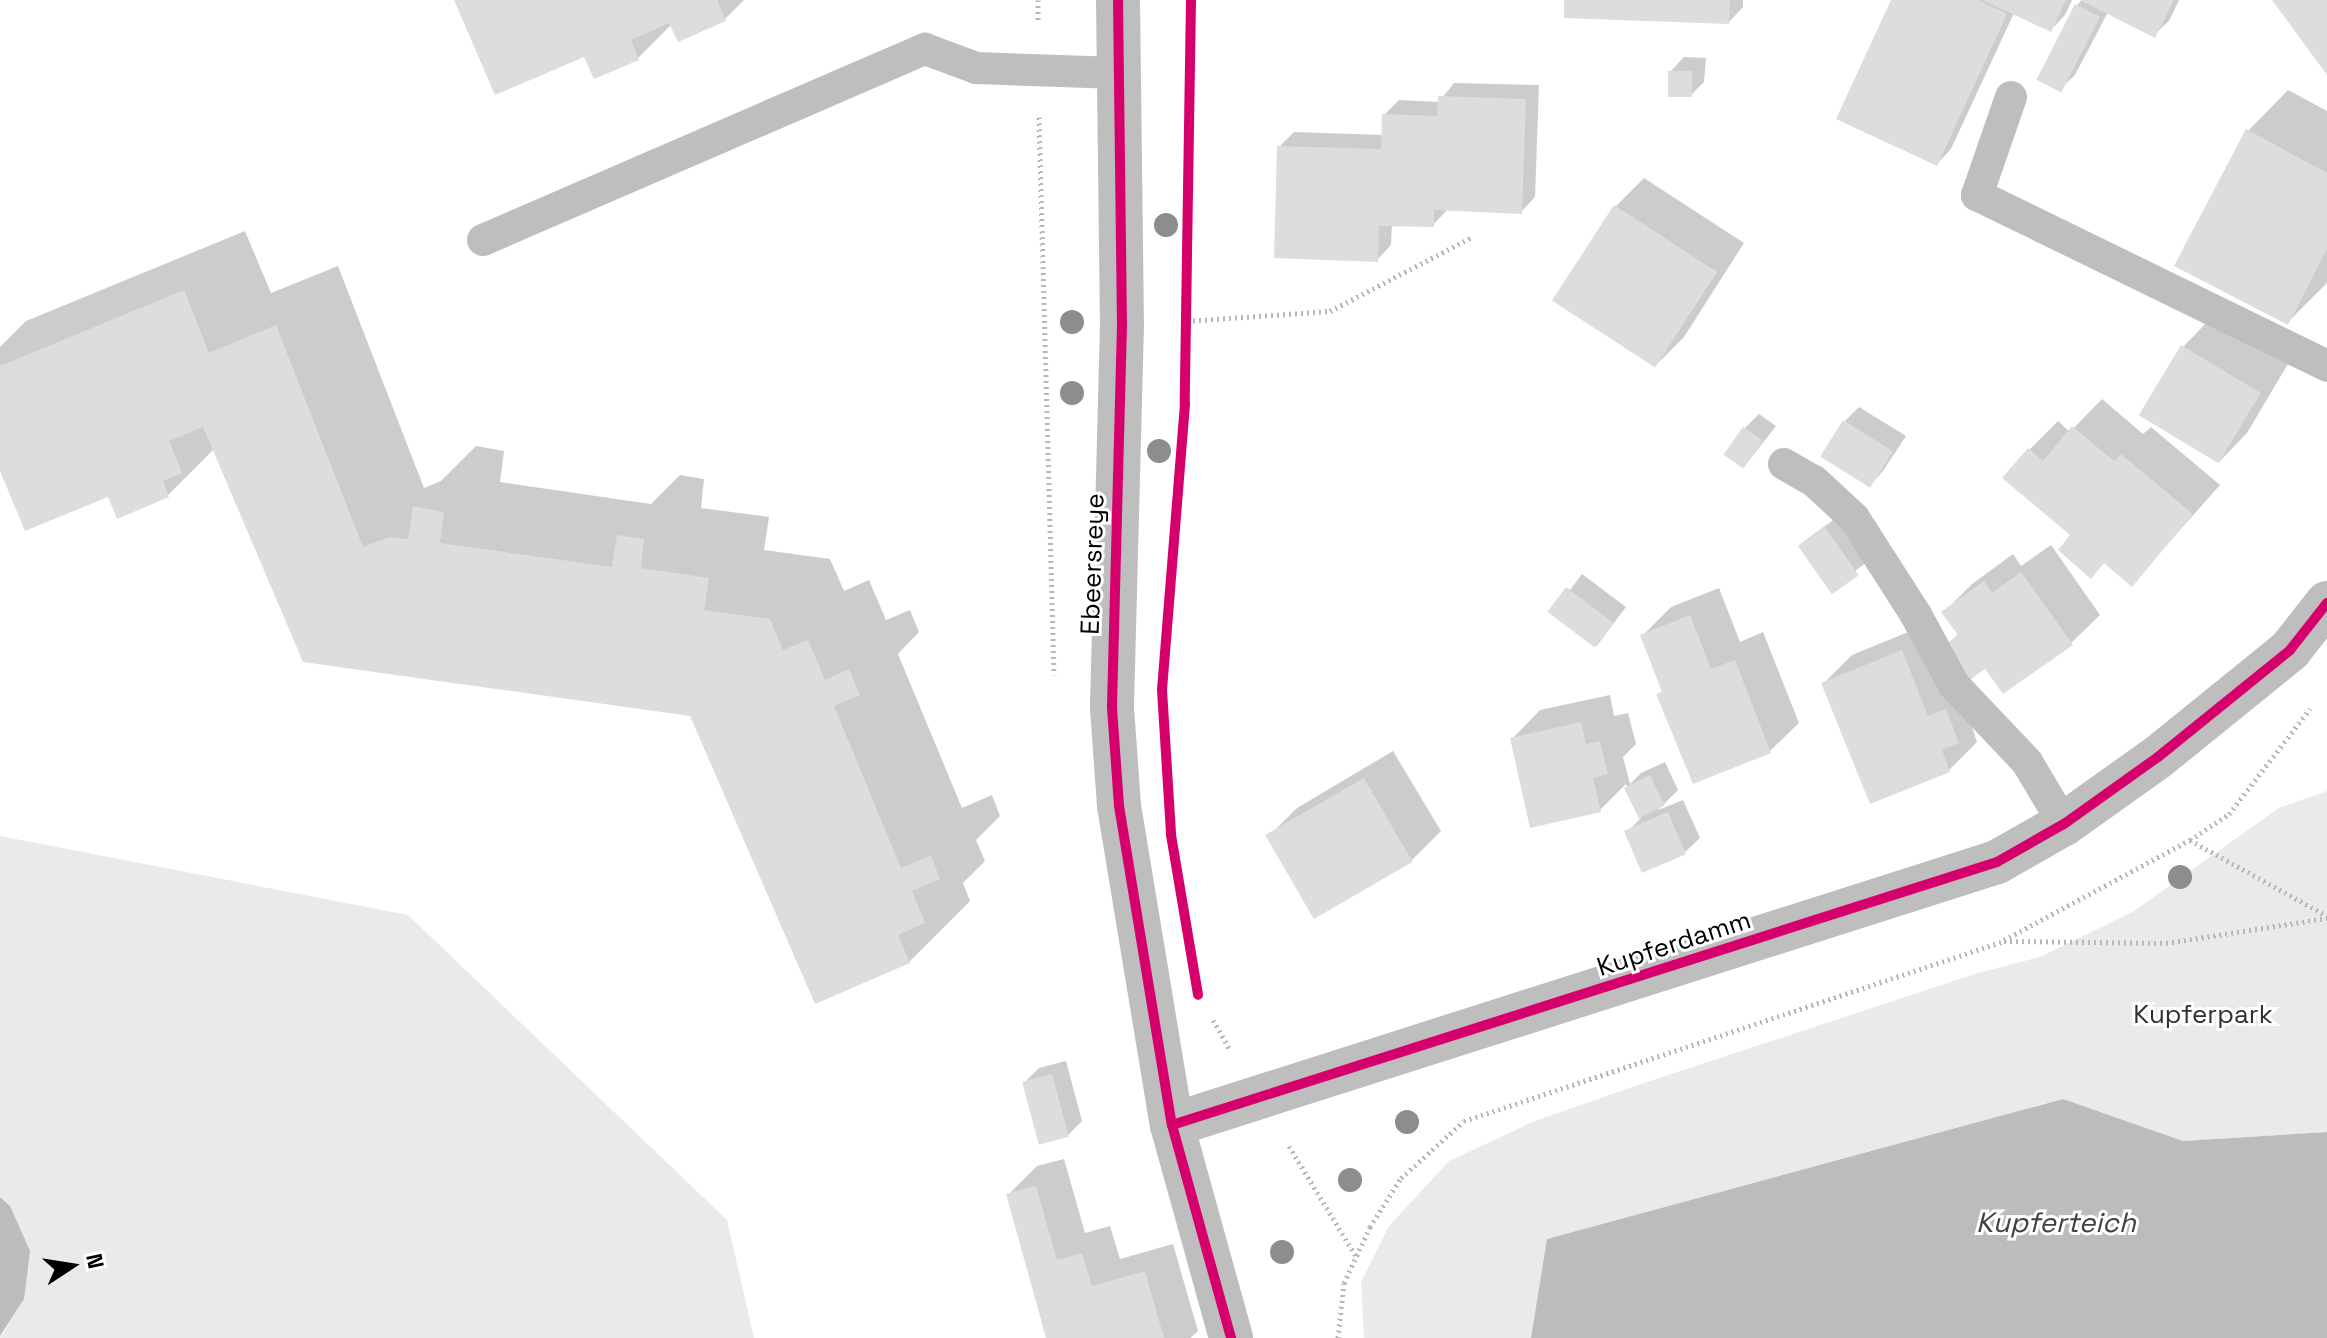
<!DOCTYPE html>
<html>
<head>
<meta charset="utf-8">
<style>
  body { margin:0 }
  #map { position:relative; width:2327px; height:1338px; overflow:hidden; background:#fff; font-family:"Space Grotesk",sans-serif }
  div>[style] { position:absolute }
  .green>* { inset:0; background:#eaeaea }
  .water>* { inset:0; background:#bcbcbc }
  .shadow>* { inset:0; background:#0003; transform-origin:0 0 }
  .building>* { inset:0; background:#ddd; transform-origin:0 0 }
  .path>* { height:5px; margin-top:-2.5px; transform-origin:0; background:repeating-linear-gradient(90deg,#b8b8b8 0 2px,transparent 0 6px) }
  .lane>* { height:32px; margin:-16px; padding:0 16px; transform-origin:16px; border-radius:16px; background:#bebebe }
  .street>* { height:44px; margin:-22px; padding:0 22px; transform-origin:22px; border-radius:22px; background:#bebebe }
  .cycleway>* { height:10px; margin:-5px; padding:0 5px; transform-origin:5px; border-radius:5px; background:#d6006c }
  .trees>* { width:24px; height:24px; margin:-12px; border-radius:50%; background:#8d8d8d }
  span { translate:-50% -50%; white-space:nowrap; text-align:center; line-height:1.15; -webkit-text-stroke:6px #fff; paint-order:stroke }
  .street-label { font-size:26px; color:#000 }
  .park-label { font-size:26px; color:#303030 }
  .water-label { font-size:28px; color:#414141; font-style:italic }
  .north { position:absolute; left:32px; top:1226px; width:80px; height:80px; -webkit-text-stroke:6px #fff; paint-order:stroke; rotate:78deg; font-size:22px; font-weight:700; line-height:32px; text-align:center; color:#000 }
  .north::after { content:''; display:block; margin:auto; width:28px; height:36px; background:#000; clip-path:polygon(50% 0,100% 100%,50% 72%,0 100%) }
</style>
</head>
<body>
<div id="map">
  <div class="green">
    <div style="clip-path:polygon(2327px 791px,2327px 1132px,2183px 1141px,2062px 1099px,1548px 1239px,1531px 1338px,1364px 1338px,1361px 1282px,1389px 1226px,1449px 1161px,1535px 1121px,1641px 1084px,1978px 973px,2040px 957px,2134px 911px,2279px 808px)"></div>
    <div style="clip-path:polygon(0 836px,408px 915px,727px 1220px,754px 1338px,0 1338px,24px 1299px,10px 1206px,0 1197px)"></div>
  </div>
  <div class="water">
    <div style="clip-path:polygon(2063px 1099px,2183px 1141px,2327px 1132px,2327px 1338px,1531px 1338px,1547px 1239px)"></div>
    <div style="clip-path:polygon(0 1197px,10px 1206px,30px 1251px,24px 1299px,0 1336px)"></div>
  </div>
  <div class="shadow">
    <div style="clip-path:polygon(457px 0,744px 0,725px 19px,672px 24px,638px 58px,585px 54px)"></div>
    <div style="clip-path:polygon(1566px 0,1743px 0,1743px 7px,1729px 22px)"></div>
    <div style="clip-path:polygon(1893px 0,2072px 0,2065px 15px,2051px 30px,2014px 13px,1951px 149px,1937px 164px)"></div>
    <div style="clip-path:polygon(2082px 0,2179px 0,2169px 21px,2154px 35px,2108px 12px,2075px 75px,2060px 89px,2076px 6px)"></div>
    <div style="clip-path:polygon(1684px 57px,1706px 58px,1704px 82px,1690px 96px,1670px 72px)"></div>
    <div style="clip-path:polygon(1454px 83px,1539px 85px,1535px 197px,1521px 212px,1448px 209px,1433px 225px,1392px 224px,1391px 245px,1377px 260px,1279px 147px,1294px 132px,1384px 135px,1384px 115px,1399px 100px,1439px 102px)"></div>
    <div style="clip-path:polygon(2288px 90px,2327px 111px,2327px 283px,2287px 323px,2248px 131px)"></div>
    <div style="clip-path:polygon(1644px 178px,1744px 243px,1684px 337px,1656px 365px,1615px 207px)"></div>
    <div style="clip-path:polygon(245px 231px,271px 293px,338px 266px,424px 488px,441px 481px,476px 446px,504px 451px,500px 482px,651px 504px,680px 475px,704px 479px,701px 508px,769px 517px,764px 550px,830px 559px,844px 591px,869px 580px,886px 620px,910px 610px,919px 632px,898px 654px,962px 808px,992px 795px,1000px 816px,976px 840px,985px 861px,963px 883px,970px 901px,909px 962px,691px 714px,304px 661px,214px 449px,168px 495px,109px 495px,0 466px,0 347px,26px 321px)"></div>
    <div style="clip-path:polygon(2211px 318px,2288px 364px,2247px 433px,2219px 462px,2183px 347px)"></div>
    <div style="clip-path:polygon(2102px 399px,2143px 434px,2151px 427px,2220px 485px,2132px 584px,2105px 562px,2091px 576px,2029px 450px,2058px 421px,2070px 432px)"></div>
    <div style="clip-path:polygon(1859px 407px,1906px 436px,1883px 471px,1869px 486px,1823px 455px,1845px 421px)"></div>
    <div style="clip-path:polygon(1759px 414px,1776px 426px,1744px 467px,1745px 428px)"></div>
    <div style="left:1840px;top:515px;width:54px;height:50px;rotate:54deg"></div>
    <div style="clip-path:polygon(2051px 545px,2100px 615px,2071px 643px,1985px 666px,1945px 647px,1959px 633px,1944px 612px,1972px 584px,2013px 554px,2021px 566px)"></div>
    <div style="left:1582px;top:574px;width:55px;height:49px;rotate:37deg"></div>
    <div style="clip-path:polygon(1719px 588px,1740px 642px,1763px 632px,1799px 723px,1770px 751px,1694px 781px,1659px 694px,1664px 689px,1642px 636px,1671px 607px)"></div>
    <div style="clip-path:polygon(1930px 623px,1957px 688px,1974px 682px,1987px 713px,1972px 727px,1977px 742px,1949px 770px,1823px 684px,1852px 655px)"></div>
    <div style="clip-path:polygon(1610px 695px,1614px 716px,1628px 713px,1636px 744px,1623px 757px,1630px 784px,1641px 773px,1665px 762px,1678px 790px,1658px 810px,1683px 800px,1700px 838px,1685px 852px,1627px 832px,1641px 818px,1626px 784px,1600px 810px,1512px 739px,1540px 710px)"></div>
    <div style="clip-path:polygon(1393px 751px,1441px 831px,1412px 860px,1316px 917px,1268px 837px,1297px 808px)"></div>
    <div style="clip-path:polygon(1066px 1061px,1082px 1121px,1068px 1135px,1024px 1083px,1039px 1068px)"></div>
    <div style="clip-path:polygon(1064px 1159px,1085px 1233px,1110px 1226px,1120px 1259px,1173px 1244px,1198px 1331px,1190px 1338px,1049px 1338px,1008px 1195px,1037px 1166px)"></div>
  </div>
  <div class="building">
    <div style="clip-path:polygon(454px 0,717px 0,726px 21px,678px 42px,669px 23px,631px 40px,639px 60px,594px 79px,584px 57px,495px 95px)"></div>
    <div style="clip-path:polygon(1564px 0,1730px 0,1729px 24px,1564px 18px)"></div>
    <div style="clip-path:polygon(1891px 0,1978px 0,2007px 14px,1937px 166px,1836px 119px)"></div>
    <div style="clip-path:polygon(1982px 0,2066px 0,2051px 32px)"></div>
    <div style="clip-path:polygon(2080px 0,2174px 0,2155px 38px)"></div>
    <div style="clip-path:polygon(2272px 0,2327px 0,2327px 75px)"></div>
    <div style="left:2075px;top:4px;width:28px;height:85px;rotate:27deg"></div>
    <div style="left:1668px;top:71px;width:24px;height:26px"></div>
    <div style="clip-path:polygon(1438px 96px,1526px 99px,1522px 214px,1434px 210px,1434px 227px,1379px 226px,1378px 262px,1274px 258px,1277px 146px,1381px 149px,1382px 114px,1437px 116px)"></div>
    <div style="clip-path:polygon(2246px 129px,2327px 173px,2327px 249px,2288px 325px,2174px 266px)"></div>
    <div style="left:1614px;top:205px;width:123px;height:114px;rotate:33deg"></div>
    <div style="clip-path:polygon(184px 290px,209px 353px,276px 325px,363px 547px,389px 537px,408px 539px,413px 506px,444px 512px,440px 543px,612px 567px,617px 535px,644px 539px,641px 568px,709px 578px,704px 610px,770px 619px,783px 650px,808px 640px,825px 680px,849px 669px,860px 695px,834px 706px,901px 868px,931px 855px,940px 879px,912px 891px,925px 923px,898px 935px,910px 963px,815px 1004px,690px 716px,303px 662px,203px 427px,169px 441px,182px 473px,163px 481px,169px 497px,117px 519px,108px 497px,25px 531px,0 471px,0 366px)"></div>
    <div style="left:2181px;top:345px;width:93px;height:82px;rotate:31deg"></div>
    <div style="left:1843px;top:420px;width:59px;height:43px;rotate:32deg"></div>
    <div style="clip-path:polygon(2072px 426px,2114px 461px,2121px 454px,2193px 514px,2132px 587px,2104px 563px,2091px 579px,2058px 550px,2070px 535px,2002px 478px,2028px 448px,2043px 461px)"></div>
    <div style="left:1743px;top:427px;width:24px;height:34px;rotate:35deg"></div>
    <div style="left:1825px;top:527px;width:59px;height:33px;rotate:55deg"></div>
    <div style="clip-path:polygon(2021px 572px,2073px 645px,2003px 694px,1985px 669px,1967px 682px,1942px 647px,1958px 635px,1941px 612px,1984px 581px,1992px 593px)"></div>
    <div style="left:1566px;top:587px;width:59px;height:31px;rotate:37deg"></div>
    <div style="clip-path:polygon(1690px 615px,1711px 669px,1735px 660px,1771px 753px,1693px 784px,1656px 694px,1662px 692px,1640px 635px)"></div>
    <div style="clip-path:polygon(1902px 650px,1928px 716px,1946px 709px,1959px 743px,1942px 750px,1950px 772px,1870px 804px,1821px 683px)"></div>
    <div style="clip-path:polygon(1581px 722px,1586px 744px,1600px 741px,1608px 774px,1593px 778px,1601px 812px,1530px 828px,1510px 738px)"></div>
    <div style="left:1650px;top:775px;width:34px;height:29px;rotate:64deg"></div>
    <div style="left:1364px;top:778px;width:97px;height:114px;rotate:60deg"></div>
    <div style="left:1668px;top:812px;width:46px;height:48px;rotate:67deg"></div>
    <div style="left:1052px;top:1074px;width:65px;height:31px;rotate:75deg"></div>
    <div style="clip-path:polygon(1036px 1186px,1057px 1260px,1082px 1253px,1092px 1286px,1145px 1271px,1164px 1338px,1046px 1338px,1006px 1194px)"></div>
  </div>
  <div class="path">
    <div style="left:1038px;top:0;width:23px;rotate:90deg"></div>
    <div style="left:1039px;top:117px;width:558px;rotate:88.46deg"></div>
    <div style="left:1187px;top:321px;width:143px;rotate:-4deg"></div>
    <div style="left:1330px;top:311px;width:160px;rotate:-27.5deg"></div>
    <div style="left:2190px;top:840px;width:47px;rotate:-33.7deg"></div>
    <div style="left:2229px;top:814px;width:133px;rotate:-52.4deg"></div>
    <div style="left:2004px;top:940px;width:211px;rotate:-28.3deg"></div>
    <div style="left:2190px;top:840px;width:157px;rotate:29deg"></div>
    <div style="left:1213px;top:1020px;width:34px;rotate:60deg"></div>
    <div style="left:1289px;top:1146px;width:129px;rotate:58.7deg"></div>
    <div style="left:1338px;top:1338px;width:55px;rotate:-83.8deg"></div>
    <div style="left:1344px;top:1283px;width:62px;rotate:-65.1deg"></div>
    <div style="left:1370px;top:1227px;width:58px;rotate:-57.7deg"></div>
    <div style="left:1401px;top:1178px;width:85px;rotate:-42.1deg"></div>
    <div style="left:1464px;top:1121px;width:569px;rotate:-18.43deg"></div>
    <div style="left:2004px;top:941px;width:162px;rotate:0.7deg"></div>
    <div style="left:2166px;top:943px;width:163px;rotate:-8.8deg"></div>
  </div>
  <div class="lane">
    <div style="left:2011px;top:97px;width:104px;rotate:109.1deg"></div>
    <div style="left:1977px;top:195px;width:390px;rotate:26deg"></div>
    <div style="left:483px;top:240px;width:482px;rotate:-23.4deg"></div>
    <div style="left:925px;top:49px;width:54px;rotate:20.4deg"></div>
    <div style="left:976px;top:68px;width:142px;rotate:2deg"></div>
    <div style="left:1784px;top:464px;width:34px;rotate:30deg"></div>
    <div style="left:1814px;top:481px;width:54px;rotate:42.8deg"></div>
    <div style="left:1854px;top:518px;width:115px;rotate:57.4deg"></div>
    <div style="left:1916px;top:615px;width:80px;rotate:61.5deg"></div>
    <div style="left:1954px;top:685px;width:106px;rotate:46.5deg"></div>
    <div style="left:2027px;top:762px;width:72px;rotate:59.2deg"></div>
  </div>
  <div class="street">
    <div style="left:1118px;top:0;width:324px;rotate:89.3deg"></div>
    <div style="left:1122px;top:324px;width:384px;rotate:91.5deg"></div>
    <div style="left:1112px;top:708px;width:98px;rotate:85.9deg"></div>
    <div style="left:1119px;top:806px;width:323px;rotate:80.6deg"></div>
    <div style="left:1172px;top:1125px;width:221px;rotate:74.5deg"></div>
    <div style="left:1172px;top:1125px;width:866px;rotate:-17.68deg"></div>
    <div style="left:1997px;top:862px;width:77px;rotate:-29.6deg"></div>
    <div style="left:2064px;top:824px;width:115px;rotate:-35.5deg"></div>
    <div style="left:2158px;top:757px;width:170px;rotate:-39deg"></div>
    <div style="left:2290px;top:650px;width:60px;rotate:-51.8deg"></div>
  </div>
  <div class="cycleway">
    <div style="left:1118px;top:0;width:324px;rotate:89.3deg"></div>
    <div style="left:1122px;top:324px;width:384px;rotate:91.5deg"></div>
    <div style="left:1112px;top:708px;width:98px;rotate:85.9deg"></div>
    <div style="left:1119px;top:806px;width:323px;rotate:80.6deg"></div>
    <div style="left:1172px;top:1125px;width:221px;rotate:74.5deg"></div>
    <div style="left:1191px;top:0;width:404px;rotate:90.9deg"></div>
    <div style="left:1185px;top:404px;width:287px;rotate:94.6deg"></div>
    <div style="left:1162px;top:690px;width:145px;rotate:86.4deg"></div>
    <div style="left:1171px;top:835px;width:162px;rotate:80.4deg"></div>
    <div style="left:1172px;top:1125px;width:866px;rotate:-17.68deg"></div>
    <div style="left:1997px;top:862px;width:77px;rotate:-29.6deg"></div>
    <div style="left:2064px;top:824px;width:115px;rotate:-35.5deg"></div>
    <div style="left:2158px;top:757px;width:170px;rotate:-39deg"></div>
    <div style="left:2290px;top:650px;width:60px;rotate:-51.8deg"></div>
  </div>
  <div class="trees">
    <div style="left:1166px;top:225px"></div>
    <div style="left:1072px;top:322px"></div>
    <div style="left:1072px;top:393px"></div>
    <div style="left:1159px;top:451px"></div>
    <div style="left:2180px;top:877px"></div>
    <div style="left:1407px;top:1122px"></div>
    <div style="left:1350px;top:1180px"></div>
    <div style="left:1282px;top:1252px"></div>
  </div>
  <div class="street-label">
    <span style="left:1093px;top:564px;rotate:-88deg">Ebeersreye</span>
    <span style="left:1674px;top:944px;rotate:-18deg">Kupferdamm</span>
  </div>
  <div class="park-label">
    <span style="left:2203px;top:1015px">Kupferpark</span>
  </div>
  <div class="water-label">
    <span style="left:2056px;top:1222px">Kupferteich</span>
  </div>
  <div class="north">N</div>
</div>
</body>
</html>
